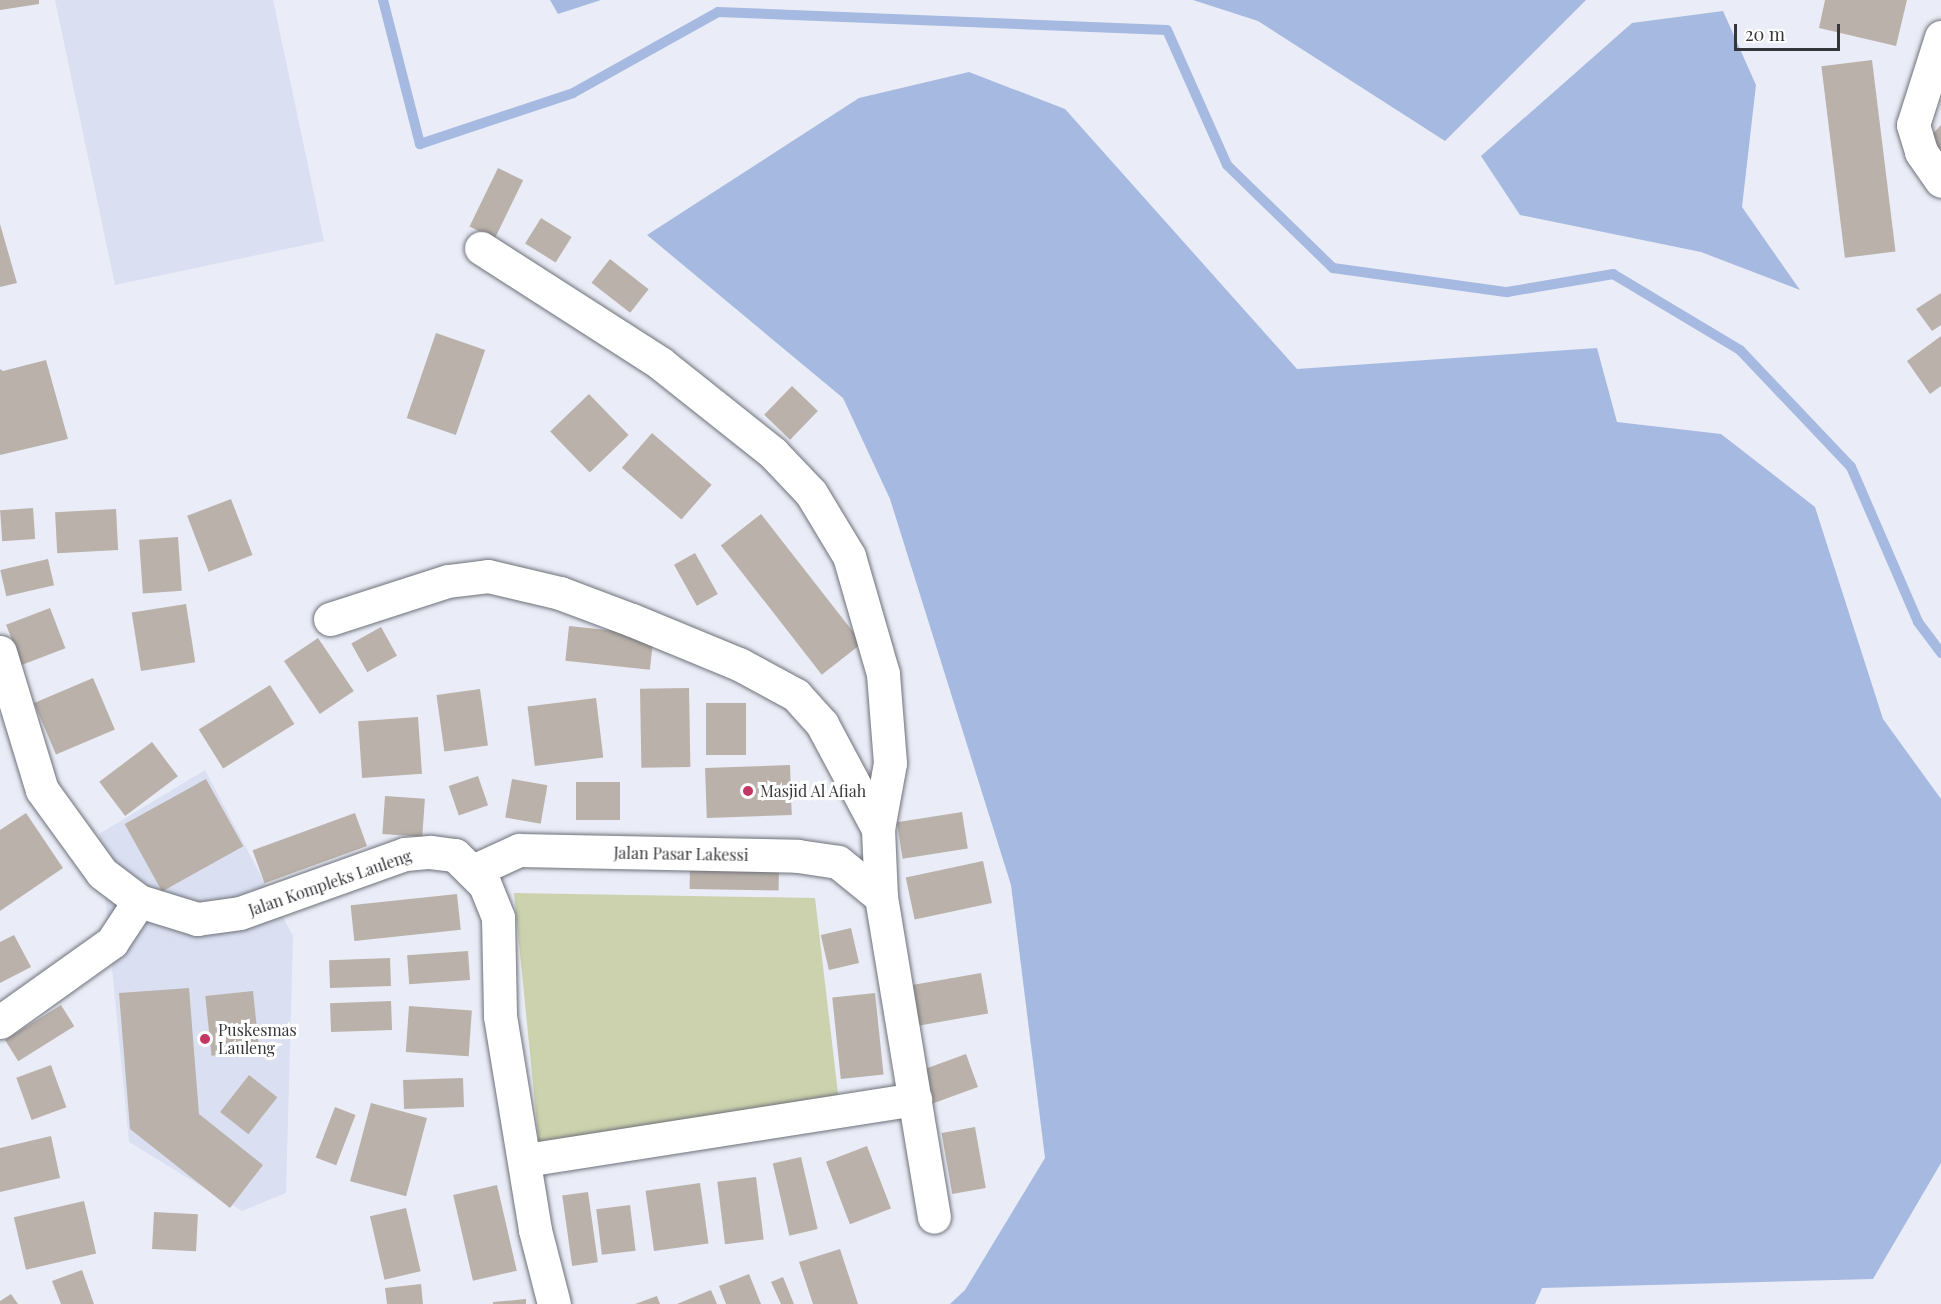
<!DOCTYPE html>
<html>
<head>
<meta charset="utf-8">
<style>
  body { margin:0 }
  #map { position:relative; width:1941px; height:1304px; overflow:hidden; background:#eaedf7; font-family:"Playfair Display",serif }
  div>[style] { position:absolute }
  .built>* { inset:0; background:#dae0f1 }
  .green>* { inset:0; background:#ccd2ad }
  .water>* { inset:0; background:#a6b9e0 }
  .stream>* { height:10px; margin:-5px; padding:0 5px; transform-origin:5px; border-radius:5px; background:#a6b9e0 }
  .building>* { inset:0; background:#bab1aa; transform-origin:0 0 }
  .roads { filter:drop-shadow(0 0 2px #6e7179) drop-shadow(0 0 2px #6e7179) }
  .minor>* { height:33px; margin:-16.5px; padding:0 16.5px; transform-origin:16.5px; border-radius:16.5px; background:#fff }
  .dots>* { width:16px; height:16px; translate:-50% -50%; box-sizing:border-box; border:3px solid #fff; border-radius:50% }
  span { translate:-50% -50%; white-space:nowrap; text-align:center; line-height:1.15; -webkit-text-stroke:6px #fff; paint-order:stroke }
  .poi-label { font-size:16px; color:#35363a }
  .left { translate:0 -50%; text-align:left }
  .street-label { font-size:16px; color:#35363a }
  .scale { position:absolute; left:1734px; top:24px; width:106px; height:27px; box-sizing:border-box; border:3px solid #35363a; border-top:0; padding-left:8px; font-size:18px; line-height:21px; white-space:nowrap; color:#35363a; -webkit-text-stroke:4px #fff; paint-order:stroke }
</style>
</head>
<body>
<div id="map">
  <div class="built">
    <div style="clip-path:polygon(55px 0,273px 0,324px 241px,115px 285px)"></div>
    <div style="clip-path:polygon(205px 770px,293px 936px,286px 1193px,242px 1211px,129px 1142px,99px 834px)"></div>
  </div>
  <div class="green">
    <div style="clip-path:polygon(514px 893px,815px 898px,839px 1102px,539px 1144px)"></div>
  </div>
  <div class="water">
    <div style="clip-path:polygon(550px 0,601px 0,558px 14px)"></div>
    <div style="clip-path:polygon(1193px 0,1586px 0,1445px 141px,1258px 21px)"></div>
    <div style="clip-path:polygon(1723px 11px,1756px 85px,1742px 207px,1800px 290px,1701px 252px,1520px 215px,1481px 156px,1632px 23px)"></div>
    <div style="clip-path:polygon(969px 72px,1065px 109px,1297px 369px,1597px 348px,1617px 422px,1721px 434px,1815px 507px,1883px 719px,1941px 799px,1941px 1163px,1873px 1279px,1542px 1288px,1535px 1304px,950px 1304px,965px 1290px,1045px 1158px,1011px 885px,890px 499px,843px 398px,647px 235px,859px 98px)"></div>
  </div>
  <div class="stream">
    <div style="left:383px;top:0;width:149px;rotate:75.6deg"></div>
    <div style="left:420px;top:144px;width:161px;rotate:-18.4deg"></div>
    <div style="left:573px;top:93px;width:166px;rotate:-29.2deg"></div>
    <div style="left:718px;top:12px;width:449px;rotate:2.3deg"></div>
    <div style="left:1167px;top:30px;width:148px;rotate:66deg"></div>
    <div style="left:1227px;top:165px;width:148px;rotate:44.2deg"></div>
    <div style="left:1333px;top:268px;width:176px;rotate:7.9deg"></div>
    <div style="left:1507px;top:292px;width:108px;rotate:-9.6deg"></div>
    <div style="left:1613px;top:274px;width:148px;rotate:30.9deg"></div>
    <div style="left:1740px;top:350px;width:161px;rotate:46.5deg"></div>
    <div style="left:1851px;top:467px;width:169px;rotate:66.6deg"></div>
    <div style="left:1918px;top:622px;width:39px;rotate:53deg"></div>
  </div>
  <div class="building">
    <div style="clip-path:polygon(0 0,39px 0,39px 4px,0 10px)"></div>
    <div style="clip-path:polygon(1825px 0,1907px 0,1896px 46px,1819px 28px)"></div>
    <div style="left:1872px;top:60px;width:193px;height:51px;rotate:83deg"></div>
    <div style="clip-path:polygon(1941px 125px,1941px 155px,1926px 141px)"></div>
    <div style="left:498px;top:168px;width:28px;height:65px;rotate:26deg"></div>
    <div style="left:541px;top:218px;width:36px;height:30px;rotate:32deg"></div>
    <div style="clip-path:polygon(0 224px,17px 283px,0 287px)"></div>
    <div style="left:610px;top:259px;width:49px;height:30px;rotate:38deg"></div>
    <div style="clip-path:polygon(1941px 293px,1941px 325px,1932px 331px,1916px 309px)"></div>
    <div style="left:436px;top:333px;width:52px;height:90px;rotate:19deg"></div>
    <div style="clip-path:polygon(1941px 336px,1941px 386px,1930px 394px,1907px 361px)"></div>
    <div style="clip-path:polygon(46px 360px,68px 439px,0 455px,0 369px,3px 371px)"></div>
    <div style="left:792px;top:386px;width:36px;height:40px;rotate:44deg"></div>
    <div style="left:589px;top:394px;width:57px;height:54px;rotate:46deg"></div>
    <div style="left:652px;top:433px;width:79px;height:46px;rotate:41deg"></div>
    <div style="left:231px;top:499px;width:60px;height:47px;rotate:69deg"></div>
    <div style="left:33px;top:508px;width:31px;height:33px;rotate:86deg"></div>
    <div style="left:116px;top:509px;width:41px;height:61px;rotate:87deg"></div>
    <div style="left:761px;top:514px;width:164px;height:51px;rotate:52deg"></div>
    <div style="left:178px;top:537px;width:54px;height:39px;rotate:86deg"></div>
    <div style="left:695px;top:553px;width:47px;height:24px;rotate:61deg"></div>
    <div style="left:48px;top:559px;width:27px;height:49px;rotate:77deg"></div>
    <div style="left:186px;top:604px;width:59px;height:55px;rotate:81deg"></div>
    <div style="left:50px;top:608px;width:43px;height:47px;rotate:69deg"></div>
    <div style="left:569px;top:626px;width:85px;height:35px;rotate:6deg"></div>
    <div style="left:381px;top:627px;width:33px;height:34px;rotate:61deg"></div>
    <div style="left:318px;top:638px;width:64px;height:41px;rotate:56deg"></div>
    <div style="left:93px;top:678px;width:56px;height:64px;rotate:67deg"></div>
    <div style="left:270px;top:685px;width:46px;height:84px;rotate:58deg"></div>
    <div style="left:689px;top:688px;width:79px;height:49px;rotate:89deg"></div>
    <div style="left:480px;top:689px;width:57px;height:44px;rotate:82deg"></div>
    <div style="left:596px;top:698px;width:60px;height:69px;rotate:83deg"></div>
    <div style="left:706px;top:703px;width:40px;height:52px"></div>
    <div style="left:418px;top:717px;width:57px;height:60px;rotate:86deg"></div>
    <div style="left:152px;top:742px;width:43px;height:66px;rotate:53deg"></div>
    <div style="left:790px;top:765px;width:50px;height:85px;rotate:88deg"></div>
    <div style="left:478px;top:776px;width:31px;height:31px;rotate:71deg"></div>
    <div style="left:206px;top:779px;width:77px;height:93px;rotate:61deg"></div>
    <div style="left:512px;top:779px;width:36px;height:39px;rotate:10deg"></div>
    <div style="left:576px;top:782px;width:44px;height:38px"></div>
    <div style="left:385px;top:796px;width:40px;height:38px;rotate:4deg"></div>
    <div style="left:962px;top:812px;width:37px;height:66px;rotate:81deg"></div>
    <div style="clip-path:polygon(26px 813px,63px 868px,0 911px,0 830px)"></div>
    <div style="left:355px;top:813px;width:35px;height:109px;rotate:70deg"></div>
    <div style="left:983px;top:861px;width:43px;height:79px;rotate:78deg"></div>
    <div style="left:690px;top:865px;width:89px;height:24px;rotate:1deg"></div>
    <div style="left:457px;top:894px;width:36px;height:107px;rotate:84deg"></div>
    <div style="left:851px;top:928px;width:36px;height:31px;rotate:77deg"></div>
    <div style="clip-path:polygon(14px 935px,31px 967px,0 983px,0 942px)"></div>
    <div style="left:468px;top:951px;width:29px;height:61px;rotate:86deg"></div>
    <div style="left:390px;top:958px;width:28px;height:61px;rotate:88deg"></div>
    <div style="left:981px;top:973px;width:41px;height:74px;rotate:80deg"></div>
    <div style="clip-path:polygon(189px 988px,199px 1114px,263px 1165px,230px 1208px,130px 1129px,119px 993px)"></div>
    <div style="left:253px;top:991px;width:60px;height:48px;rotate:84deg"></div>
    <div style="left:875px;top:993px;width:82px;height:43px;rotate:84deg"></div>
    <div style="left:391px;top:1001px;width:29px;height:61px;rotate:88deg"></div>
    <div style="left:61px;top:1005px;width:25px;height:66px;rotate:58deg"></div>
    <div style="left:409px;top:1006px;width:63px;height:46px;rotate:4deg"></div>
    <div style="left:966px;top:1054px;width:35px;height:49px;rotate:70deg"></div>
    <div style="left:51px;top:1065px;width:45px;height:37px;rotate:70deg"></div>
    <div style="left:249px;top:1075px;width:36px;height:47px;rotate:38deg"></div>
    <div style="left:463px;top:1078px;width:29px;height:60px;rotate:88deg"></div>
    <div style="left:371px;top:1103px;width:58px;height:81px;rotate:15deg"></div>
    <div style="left:335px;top:1107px;width:22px;height:54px;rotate:21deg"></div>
    <div style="left:975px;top:1127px;width:62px;height:34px;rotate:80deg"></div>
    <div style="clip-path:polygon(51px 1136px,60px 1178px,0 1192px,0 1148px)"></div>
    <div style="left:867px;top:1146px;width:67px;height:44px;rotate:69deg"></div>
    <div style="left:801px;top:1157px;width:74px;height:29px;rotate:77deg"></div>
    <div style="left:756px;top:1177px;width:63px;height:39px;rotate:83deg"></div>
    <div style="left:700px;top:1183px;width:61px;height:55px;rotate:82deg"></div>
    <div style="left:497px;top:1185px;width:88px;height:45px;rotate:77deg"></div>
    <div style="left:588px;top:1192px;width:71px;height:26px;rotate:82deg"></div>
    <div style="left:84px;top:1201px;width:54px;height:72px;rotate:77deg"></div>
    <div style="left:630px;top:1205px;width:46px;height:34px;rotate:83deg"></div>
    <div style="left:406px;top:1208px;width:65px;height:37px;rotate:77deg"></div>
    <div style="left:154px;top:1212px;width:44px;height:37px;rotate:3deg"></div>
    <div style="clip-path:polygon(840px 1249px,858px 1304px,813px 1304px,799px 1262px)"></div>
    <div style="clip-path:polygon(82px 1270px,94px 1304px,61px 1304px,52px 1281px)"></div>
    <div style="clip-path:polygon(749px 1274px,761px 1304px,726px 1304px,719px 1286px)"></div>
    <div style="clip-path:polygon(783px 1277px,794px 1304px,781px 1304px,771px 1282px)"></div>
    <div style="clip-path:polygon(421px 1284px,423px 1304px,387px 1304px,385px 1288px)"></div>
    <div style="clip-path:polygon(711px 1290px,717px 1304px,677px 1304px)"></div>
    <div style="clip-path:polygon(11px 1294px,18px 1304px,0 1304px,0 1301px)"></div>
    <div style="clip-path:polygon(657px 1296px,660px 1304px,635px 1304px)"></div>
    <div style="clip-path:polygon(526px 1299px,526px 1304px,493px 1304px,493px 1302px)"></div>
  </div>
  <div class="roads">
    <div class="minor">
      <div style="left:1941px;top:37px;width:92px;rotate:107.7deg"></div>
      <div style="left:1913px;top:125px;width:28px;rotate:73deg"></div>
      <div style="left:1921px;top:152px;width:35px;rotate:55deg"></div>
      <div style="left:481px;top:248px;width:213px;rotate:32.7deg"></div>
      <div style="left:660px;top:363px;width:144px;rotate:38.5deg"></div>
      <div style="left:773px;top:453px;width:55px;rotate:46.5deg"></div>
      <div style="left:811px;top:493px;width:74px;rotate:58.9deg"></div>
      <div style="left:849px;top:556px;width:123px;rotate:73.9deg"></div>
      <div style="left:883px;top:674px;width:89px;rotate:85.5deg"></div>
      <div style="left:890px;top:763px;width:67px;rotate:100.3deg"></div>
      <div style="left:878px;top:829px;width:68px;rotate:87.5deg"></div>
      <div style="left:881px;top:897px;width:324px;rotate:80.6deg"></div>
      <div style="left:330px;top:619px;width:124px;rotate:-17.9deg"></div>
      <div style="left:448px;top:581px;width:40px;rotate:-7.1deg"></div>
      <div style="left:488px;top:576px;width:74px;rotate:13.3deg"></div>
      <div style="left:560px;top:593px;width:77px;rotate:20.6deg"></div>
      <div style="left:632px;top:620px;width:116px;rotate:22.4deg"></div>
      <div style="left:739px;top:664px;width:65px;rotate:28.5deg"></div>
      <div style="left:796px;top:695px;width:39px;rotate:48deg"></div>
      <div style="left:822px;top:724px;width:119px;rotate:61.9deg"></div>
      <div style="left:0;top:652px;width:144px;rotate:73.1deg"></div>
      <div style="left:42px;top:790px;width:102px;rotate:54.1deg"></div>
      <div style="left:102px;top:873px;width:46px;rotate:37.1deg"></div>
      <div style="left:139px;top:901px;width:61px;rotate:17.2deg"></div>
      <div style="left:197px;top:919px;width:43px;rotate:-7.9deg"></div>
      <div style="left:240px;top:913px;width:175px;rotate:-19.7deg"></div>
      <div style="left:405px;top:854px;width:25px;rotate:-5deg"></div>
      <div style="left:430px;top:852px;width:25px;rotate:7deg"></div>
      <div style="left:455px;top:855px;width:42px;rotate:45deg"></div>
      <div style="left:485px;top:885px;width:35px;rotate:68deg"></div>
      <div style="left:498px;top:918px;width:98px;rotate:88.8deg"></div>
      <div style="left:500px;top:1016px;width:217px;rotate:80.7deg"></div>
      <div style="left:535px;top:1230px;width:76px;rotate:75.6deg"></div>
      <div style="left:473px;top:871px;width:51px;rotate:-24.5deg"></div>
      <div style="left:519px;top:850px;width:279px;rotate:1.2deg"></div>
      <div style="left:798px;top:856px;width:40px;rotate:8.5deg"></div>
      <div style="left:838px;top:862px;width:55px;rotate:39.1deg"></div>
      <div style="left:0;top:1022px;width:138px;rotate:-35.5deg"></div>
      <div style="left:112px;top:942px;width:49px;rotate:-56.6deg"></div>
      <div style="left:526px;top:1160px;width:394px;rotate:-8.9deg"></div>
    </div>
  </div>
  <div class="dots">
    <div style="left:748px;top:791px;background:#c43663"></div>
    <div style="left:205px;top:1039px;background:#c43663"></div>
  </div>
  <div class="poi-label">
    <span class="left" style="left:760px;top:791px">Masjid Al Afiah</span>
    <span class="left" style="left:218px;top:1039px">Puskesmas<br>Lauleng</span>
  </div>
  <div class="street-label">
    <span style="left:681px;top:854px;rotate:1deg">Jalan Pasar Lakessi</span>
    <span style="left:330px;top:883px;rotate:-19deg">Jalan Kompleks Lauleng</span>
  </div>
  <div class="scale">20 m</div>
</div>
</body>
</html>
